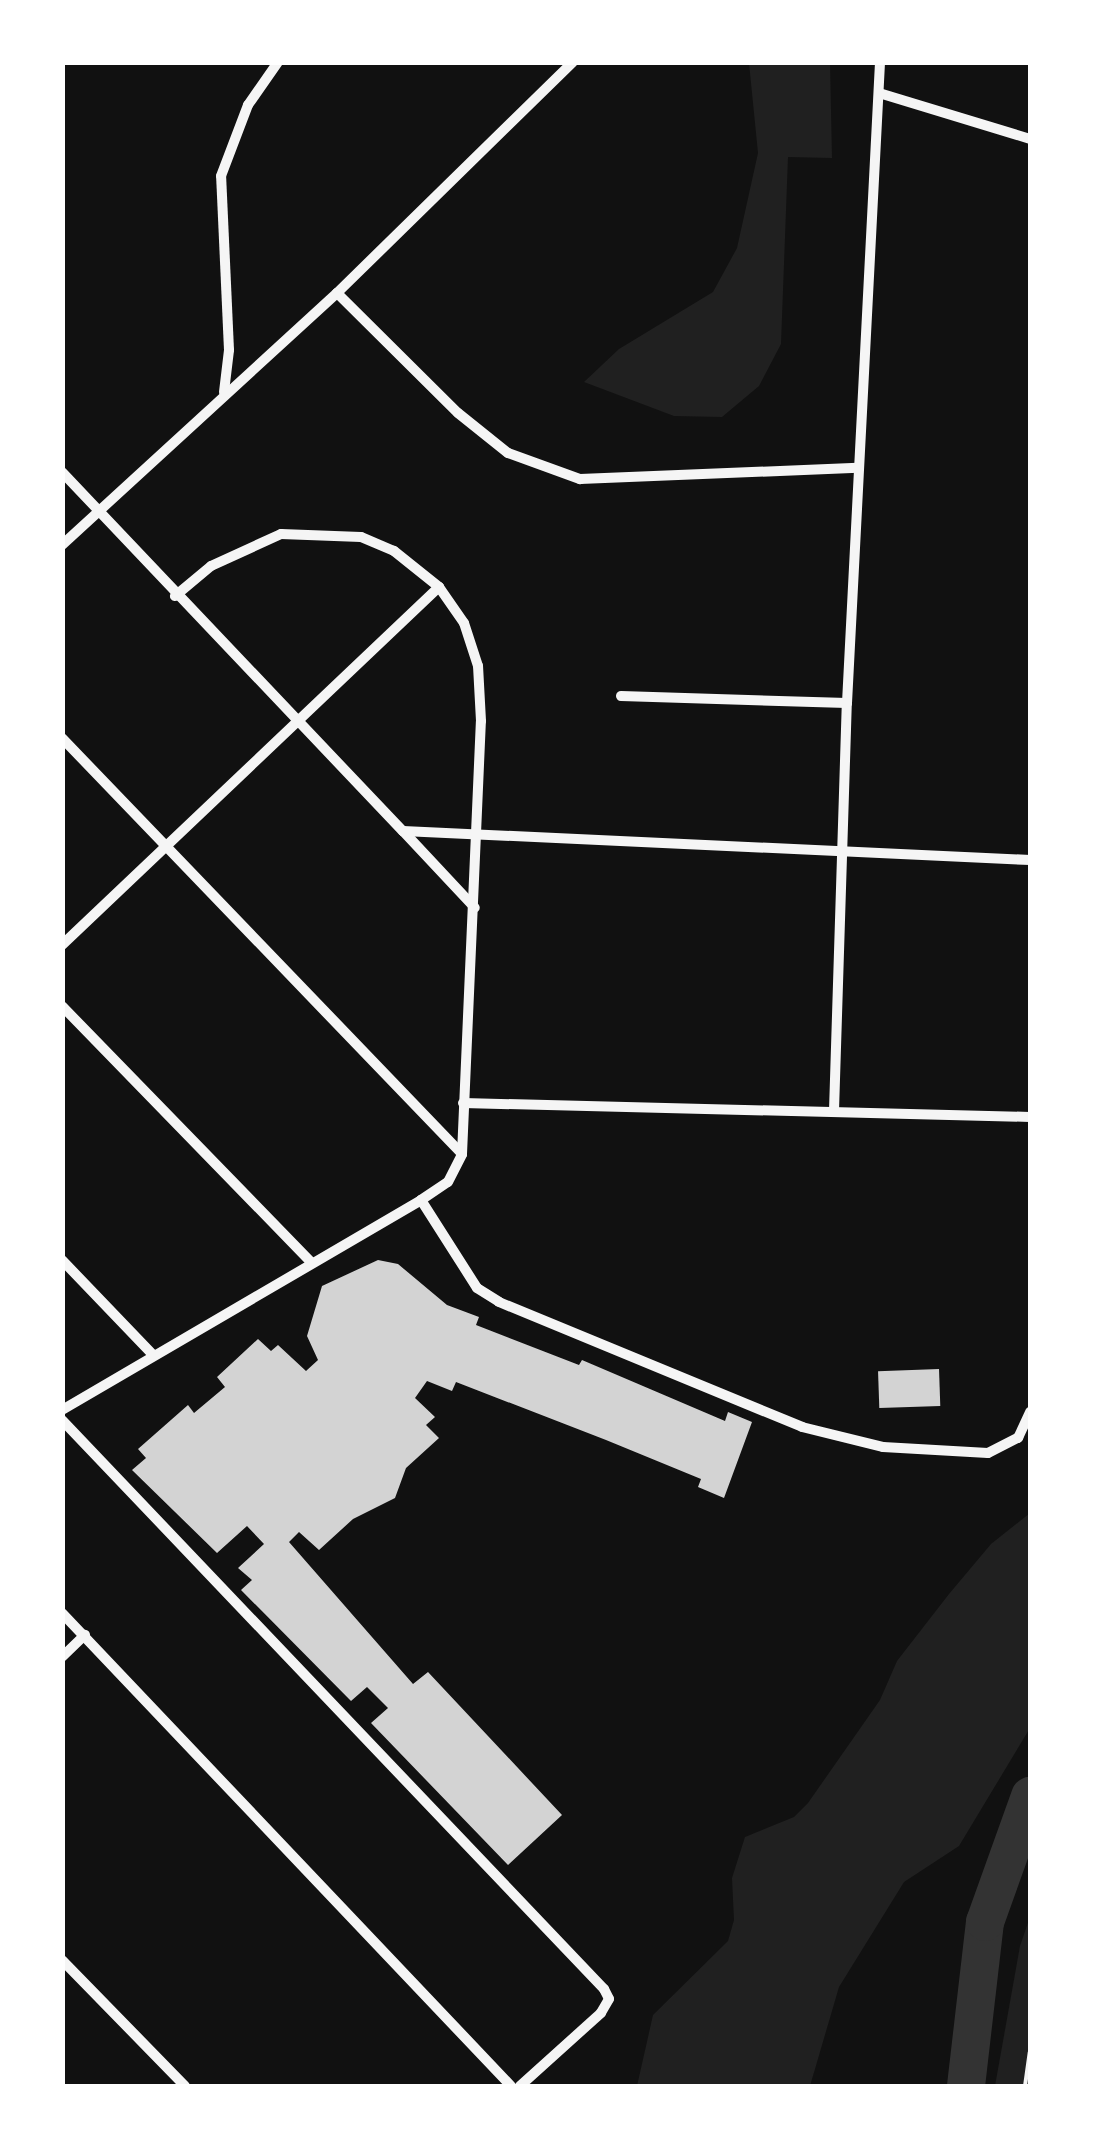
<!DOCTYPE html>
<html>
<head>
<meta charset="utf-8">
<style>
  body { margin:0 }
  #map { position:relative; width:1093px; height:2149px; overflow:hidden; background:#111; font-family:Merriweather,serif }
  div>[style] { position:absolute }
  .green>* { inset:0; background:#202020 }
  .river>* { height:38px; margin:-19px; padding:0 19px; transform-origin:19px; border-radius:19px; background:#333 }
  .building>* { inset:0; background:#d3d3d3; transform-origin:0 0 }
  .path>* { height:4px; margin:-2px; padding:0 2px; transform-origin:2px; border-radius:2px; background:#f5f5f5 }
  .minor>* { height:10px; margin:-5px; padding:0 5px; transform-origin:5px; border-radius:5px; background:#f5f5f5 }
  span { translate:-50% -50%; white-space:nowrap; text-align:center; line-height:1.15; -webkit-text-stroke:10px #fff; paint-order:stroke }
  .frame { position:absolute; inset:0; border:65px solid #fff; pointer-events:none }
</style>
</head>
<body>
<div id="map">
  <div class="green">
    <div style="clip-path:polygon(749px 63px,830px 63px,832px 158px,788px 157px,781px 344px,759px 386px,722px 417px,674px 416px,584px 382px,619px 349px,713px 292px,737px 248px,758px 153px)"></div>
    <div style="clip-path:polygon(1030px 1513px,1030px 1728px,959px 1846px,904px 1882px,839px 1987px,810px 2086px,637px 2086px,653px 2015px,728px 1941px,734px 1920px,732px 1878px,745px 1837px,794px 1817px,808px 1803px,880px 1700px,897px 1661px,949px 1594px,991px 1544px)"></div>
    <div style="clip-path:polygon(1030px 1917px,1030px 2086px,995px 2086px,1020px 1946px)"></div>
  </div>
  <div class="river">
    <div style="left:966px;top:2086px;width:165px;rotate:-83.4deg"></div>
    <div style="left:985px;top:1922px;width:134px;rotate:-70.3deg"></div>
  </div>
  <div class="building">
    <div style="clip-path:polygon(378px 1260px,398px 1264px,447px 1305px,479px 1317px,476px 1325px,579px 1365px,582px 1360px,725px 1421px,728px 1412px,752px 1422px,724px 1498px,698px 1487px,701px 1479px,606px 1440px,456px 1382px,452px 1391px,427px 1381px,415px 1398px,435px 1417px,426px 1425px,439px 1438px,406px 1468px,395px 1498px,353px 1519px,319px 1550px,299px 1532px,289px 1542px,413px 1684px,428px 1672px,562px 1815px,508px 1865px,371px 1723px,388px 1708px,367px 1687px,351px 1701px,241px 1590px,252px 1580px,238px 1568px,264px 1544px,247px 1526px,217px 1553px,132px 1470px,146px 1458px,138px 1449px,188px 1405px,194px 1413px,225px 1387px,217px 1377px,258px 1339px,271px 1351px,278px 1345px,306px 1371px,318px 1360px,307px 1336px,322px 1286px)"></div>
    <div style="left:939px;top:1369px;width:37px;height:61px;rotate:88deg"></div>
  </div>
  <div class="path">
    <div style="left:1025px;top:2086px;width:34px;rotate:-82deg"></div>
  </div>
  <div class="minor">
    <div style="left:879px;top:93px;width:158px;rotate:16.9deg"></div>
    <div style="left:337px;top:293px;width:170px;rotate:44.8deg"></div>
    <div style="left:458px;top:413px;width:64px;rotate:38.7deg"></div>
    <div style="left:508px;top:453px;width:77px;rotate:19.9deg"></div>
    <div style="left:580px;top:479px;width:278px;rotate:-2.3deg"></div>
    <div style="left:224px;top:392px;width:42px;rotate:-83.2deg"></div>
    <div style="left:229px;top:350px;width:174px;rotate:-92.6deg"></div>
    <div style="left:221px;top:176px;width:76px;rotate:-69.2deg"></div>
    <div style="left:248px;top:105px;width:52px;rotate:-55.1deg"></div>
    <div style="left:62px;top:472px;width:495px;rotate:46.5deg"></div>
    <div style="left:403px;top:831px;width:628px;rotate:2.65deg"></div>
    <div style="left:62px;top:545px;width:373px;rotate:-42.5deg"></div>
    <div style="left:337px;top:293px;width:330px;rotate:-44.4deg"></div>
    <div style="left:621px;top:696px;width:226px;rotate:1.8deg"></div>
    <div style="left:62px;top:738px;width:577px;rotate:46.12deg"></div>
    <div style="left:403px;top:831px;width:105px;rotate:46.9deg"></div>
    <div style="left:62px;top:945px;width:520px;rotate:-43.52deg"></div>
    <div style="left:62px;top:1006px;width:357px;rotate:45.8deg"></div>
    <div style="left:463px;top:1103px;width:567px;rotate:1.41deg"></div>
    <div style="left:834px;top:1111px;width:408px;rotate:-88.2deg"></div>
    <div style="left:847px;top:703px;width:642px;rotate:-87.05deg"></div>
    <div style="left:421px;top:1200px;width:104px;rotate:57.5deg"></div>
    <div style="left:477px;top:1288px;width:26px;rotate:32deg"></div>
    <div style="left:499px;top:1302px;width:328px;rotate:22.4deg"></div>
    <div style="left:802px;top:1427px;width:83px;rotate:13.9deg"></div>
    <div style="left:883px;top:1447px;width:105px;rotate:3.3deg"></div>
    <div style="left:988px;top:1453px;width:34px;rotate:-27deg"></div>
    <div style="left:1018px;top:1438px;width:29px;rotate:-65deg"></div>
    <div style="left:62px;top:1260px;width:132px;rotate:46.2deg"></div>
    <div style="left:62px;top:1410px;width:416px;rotate:-30.3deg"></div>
    <div style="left:421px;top:1200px;width:32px;rotate:-34deg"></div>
    <div style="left:448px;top:1182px;width:31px;rotate:-63deg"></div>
    <div style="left:462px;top:1154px;width:433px;rotate:-87.5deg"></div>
    <div style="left:481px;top:721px;width:55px;rotate:-93.1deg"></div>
    <div style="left:478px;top:666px;width:45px;rotate:-108deg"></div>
    <div style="left:464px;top:623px;width:44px;rotate:-124.8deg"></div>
    <div style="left:439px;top:587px;width:58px;rotate:-141.3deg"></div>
    <div style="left:394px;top:551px;width:36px;rotate:-157deg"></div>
    <div style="left:361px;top:537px;width:80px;rotate:-177.9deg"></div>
    <div style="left:281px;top:534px;width:77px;rotate:155.4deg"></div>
    <div style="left:211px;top:566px;width:47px;rotate:140.2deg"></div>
    <div style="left:62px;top:1420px;width:786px;rotate:46.39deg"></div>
    <div style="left:604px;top:1989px;width:11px;rotate:63deg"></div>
    <div style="left:609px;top:1999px;width:16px;rotate:120deg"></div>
    <div style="left:601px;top:2013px;width:109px;rotate:138deg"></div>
    <div style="left:62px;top:1613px;width:652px;rotate:46.49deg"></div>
    <div style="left:62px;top:1657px;width:32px;rotate:-44deg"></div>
    <div style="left:62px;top:1960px;width:176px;rotate:45.7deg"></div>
  </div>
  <div class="frame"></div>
</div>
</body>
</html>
